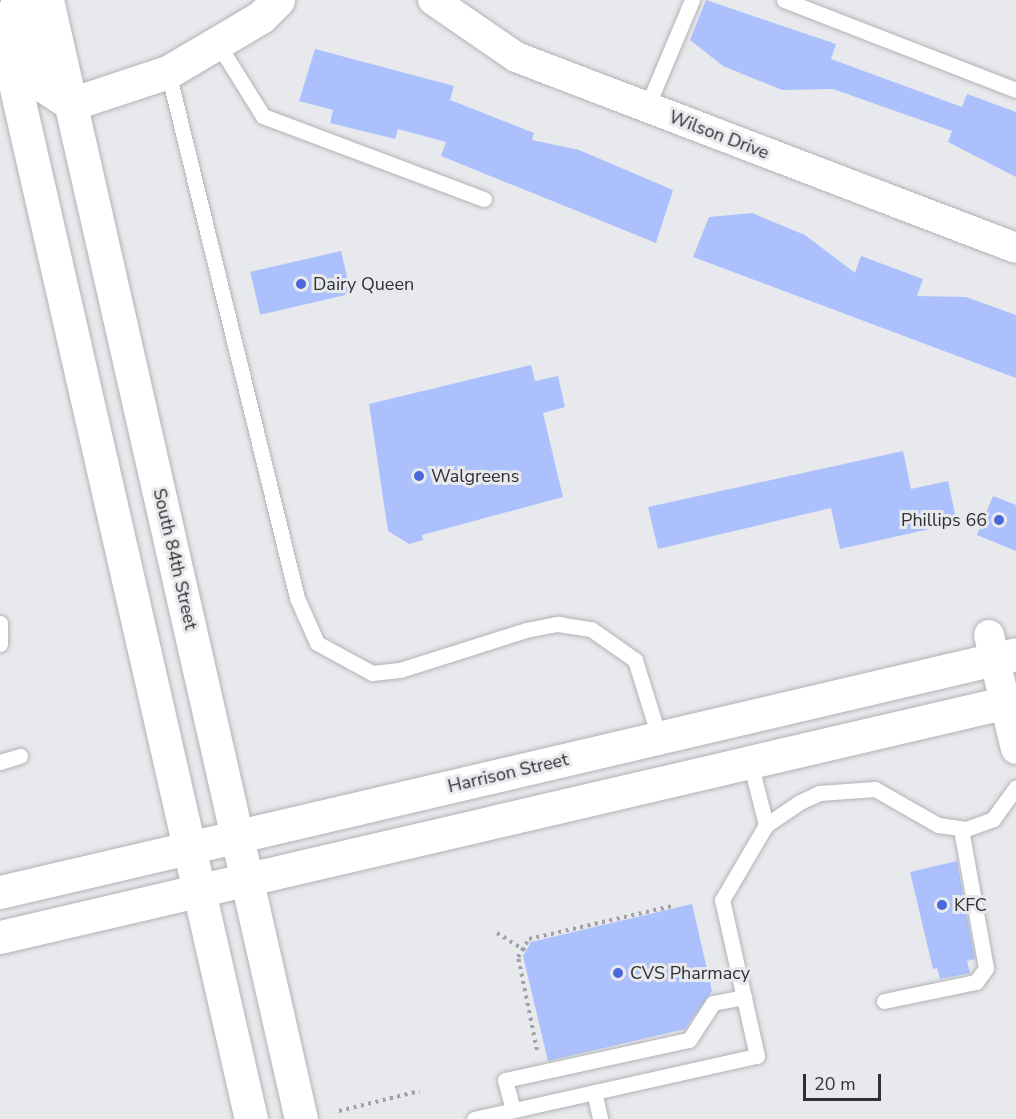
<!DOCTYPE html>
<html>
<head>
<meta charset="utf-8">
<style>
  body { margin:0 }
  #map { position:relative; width:1016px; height:1119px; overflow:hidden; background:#e7e9ec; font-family:"Nunito Sans",sans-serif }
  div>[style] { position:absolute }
  .building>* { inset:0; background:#acc0fd; transform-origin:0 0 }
  .path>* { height:4px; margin-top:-2px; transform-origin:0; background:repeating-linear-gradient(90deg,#a1a2a5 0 3px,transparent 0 7.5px) }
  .roads { filter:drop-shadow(0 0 2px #b2b3b7) drop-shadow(0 0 2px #b2b3b7) }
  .service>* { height:15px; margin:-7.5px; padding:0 7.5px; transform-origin:7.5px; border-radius:7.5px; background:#fff }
  .minor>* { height:30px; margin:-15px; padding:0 15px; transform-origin:15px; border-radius:15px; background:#fff }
  .tertiary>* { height:33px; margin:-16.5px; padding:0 16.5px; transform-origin:16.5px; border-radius:16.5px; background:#fff }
  .primary>* { height:33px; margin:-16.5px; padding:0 16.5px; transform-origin:16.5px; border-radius:16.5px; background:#fff }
  .dots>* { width:16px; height:16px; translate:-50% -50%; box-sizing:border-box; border:3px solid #e7e9ec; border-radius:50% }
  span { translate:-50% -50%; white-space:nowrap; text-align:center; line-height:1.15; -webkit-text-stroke:6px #e7e9ec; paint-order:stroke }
  .street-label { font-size:18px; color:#303032 }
  .poi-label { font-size:18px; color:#303032 }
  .left { translate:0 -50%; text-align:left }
  .right { translate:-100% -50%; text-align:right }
  .scale { position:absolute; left:803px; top:1074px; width:78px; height:27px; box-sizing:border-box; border:3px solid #303032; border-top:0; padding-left:8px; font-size:18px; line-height:21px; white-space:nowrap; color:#303032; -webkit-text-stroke:4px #e7e9ec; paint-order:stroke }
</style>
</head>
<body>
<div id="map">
  <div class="building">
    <div style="clip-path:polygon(706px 0,836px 44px,831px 59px,962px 107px,967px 94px,1016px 112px,1016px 177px,948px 142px,952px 131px,833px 89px,782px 90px,723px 66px,690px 40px)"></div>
    <div style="clip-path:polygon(315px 49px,454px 86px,450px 100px,534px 133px,532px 140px,579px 150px,673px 190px,656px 243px,441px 156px,446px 142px,398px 129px,395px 139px,330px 123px,333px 110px,299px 101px)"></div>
    <div style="clip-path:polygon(752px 213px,805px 235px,855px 273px,861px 256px,923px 279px,917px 296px,966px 297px,1016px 315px,1016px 378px,693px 257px,709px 217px)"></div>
    <div style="left:341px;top:251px;width:44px;height:93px;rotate:77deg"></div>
    <div style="clip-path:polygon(531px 365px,535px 381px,558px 376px,565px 407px,543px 413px,563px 497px,422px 535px,423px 540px,409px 544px,388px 531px,369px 404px)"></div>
    <div style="clip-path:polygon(903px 451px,911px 489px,948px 481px,957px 523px,840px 549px,831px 508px,658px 549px,648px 507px)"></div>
    <div style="clip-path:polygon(993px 496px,1016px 505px,1016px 551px,977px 535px)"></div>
    <div style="clip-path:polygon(957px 861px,975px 959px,967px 961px,970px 973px,940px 979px,937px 968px,933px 969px,910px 872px)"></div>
    <div style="clip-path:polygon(692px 904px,712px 991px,685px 1029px,548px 1061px,523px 956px,531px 942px)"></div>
  </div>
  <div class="path">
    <div style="left:497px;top:933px;width:34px;rotate:32deg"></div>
    <div style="left:537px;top:1050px;width:95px;rotate:-101.5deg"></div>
    <div style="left:518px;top:957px;width:21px;rotate:-59deg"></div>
    <div style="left:529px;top:939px;width:147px;rotate:-13deg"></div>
    <div style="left:339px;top:1111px;width:83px;rotate:-13.9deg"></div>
  </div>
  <div class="roads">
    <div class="service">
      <div style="left:784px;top:0;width:249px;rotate:21.2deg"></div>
      <div style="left:218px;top:44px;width:85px;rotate:58deg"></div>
      <div style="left:263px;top:116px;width:236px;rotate:20.6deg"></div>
      <div style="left:168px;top:72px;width:542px;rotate:76.22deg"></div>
      <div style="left:297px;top:598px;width:49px;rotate:66deg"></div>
      <div style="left:317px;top:643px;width:63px;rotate:28.6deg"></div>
      <div style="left:372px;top:673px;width:28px;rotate:-6deg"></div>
      <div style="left:400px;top:670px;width:132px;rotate:-17.6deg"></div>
      <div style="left:526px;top:630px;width:33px;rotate:-11deg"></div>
      <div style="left:558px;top:624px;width:33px;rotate:9deg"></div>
      <div style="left:591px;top:629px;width:54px;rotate:35.2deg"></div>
      <div style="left:635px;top:660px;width:81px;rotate:72.7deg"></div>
      <div style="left:647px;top:107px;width:116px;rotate:-67.2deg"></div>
      <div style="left:0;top:623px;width:21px;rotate:90deg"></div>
      <div style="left:0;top:762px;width:21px;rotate:-17deg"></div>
      <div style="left:750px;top:762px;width:65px;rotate:75.7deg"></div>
      <div style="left:884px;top:1001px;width:94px;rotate:-11.7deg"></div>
      <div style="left:976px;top:982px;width:17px;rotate:-54deg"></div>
      <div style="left:986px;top:968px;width:141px;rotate:-100.2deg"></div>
      <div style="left:594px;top:1092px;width:28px;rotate:77deg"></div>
      <div style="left:513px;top:1110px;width:31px;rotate:-105deg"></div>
      <div style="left:505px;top:1080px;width:188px;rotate:-12.3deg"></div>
      <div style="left:689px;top:1040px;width:44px;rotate:-57deg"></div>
      <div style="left:713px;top:1003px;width:32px;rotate:-11deg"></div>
      <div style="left:474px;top:1119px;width:290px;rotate:-12.6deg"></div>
      <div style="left:757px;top:1056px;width:160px;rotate:-102.6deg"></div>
      <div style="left:722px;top:900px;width:87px;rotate:-59.6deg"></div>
      <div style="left:766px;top:825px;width:41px;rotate:-34.1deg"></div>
      <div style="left:800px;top:802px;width:21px;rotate:-25deg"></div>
      <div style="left:819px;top:793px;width:56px;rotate:-4.1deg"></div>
      <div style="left:875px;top:789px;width:73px;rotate:29.7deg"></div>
      <div style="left:938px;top:825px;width:28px;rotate:8deg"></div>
      <div style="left:966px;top:829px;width:29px;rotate:-20deg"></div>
      <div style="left:993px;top:819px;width:39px;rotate:-54deg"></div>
    </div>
    <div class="minor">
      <div style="left:433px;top:0;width:101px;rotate:34.5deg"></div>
      <div style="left:516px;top:57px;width:535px;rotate:20.91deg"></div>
      <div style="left:989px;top:635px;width:117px;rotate:76.7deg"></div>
    </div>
    <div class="tertiary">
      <div style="left:71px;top:104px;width:102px;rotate:-18.3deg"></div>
      <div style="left:168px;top:72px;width:108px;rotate:-30.6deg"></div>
      <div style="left:261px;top:17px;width:24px;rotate:-45deg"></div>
    </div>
    <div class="primary">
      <div style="left:17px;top:0;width:75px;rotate:75.4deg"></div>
      <div style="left:36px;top:73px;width:17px;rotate:57deg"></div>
      <div style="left:45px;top:87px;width:31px;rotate:33deg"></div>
      <div style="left:47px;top:0;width:1147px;rotate:77.21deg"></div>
      <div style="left:0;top:18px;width:1129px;rotate:77.16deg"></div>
      <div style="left:0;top:892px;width:1044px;rotate:-13.18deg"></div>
      <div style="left:0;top:937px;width:1043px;rotate:-13.13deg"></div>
    </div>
  </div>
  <div class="dots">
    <div style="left:301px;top:284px;background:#4c66db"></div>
    <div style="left:419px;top:476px;background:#4c66db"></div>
    <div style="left:999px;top:520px;background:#4c66db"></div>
    <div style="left:942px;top:905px;background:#4c66db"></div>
    <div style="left:618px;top:973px;background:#4c66db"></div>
  </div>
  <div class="street-label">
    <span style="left:719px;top:135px;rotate:21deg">Wilson Drive</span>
    <span style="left:175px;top:559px;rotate:77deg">South 84th Street</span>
    <span style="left:508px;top:773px;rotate:-13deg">Harrison Street</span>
  </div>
  <div class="poi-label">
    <span class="left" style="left:313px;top:284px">Dairy Queen</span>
    <span class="left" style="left:431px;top:476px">Walgreens</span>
    <span class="right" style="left:987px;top:520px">Phillips 66</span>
    <span class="left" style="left:954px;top:905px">KFC</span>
    <span class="left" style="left:630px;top:973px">CVS Pharmacy</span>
  </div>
  <div class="scale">20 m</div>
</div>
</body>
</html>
